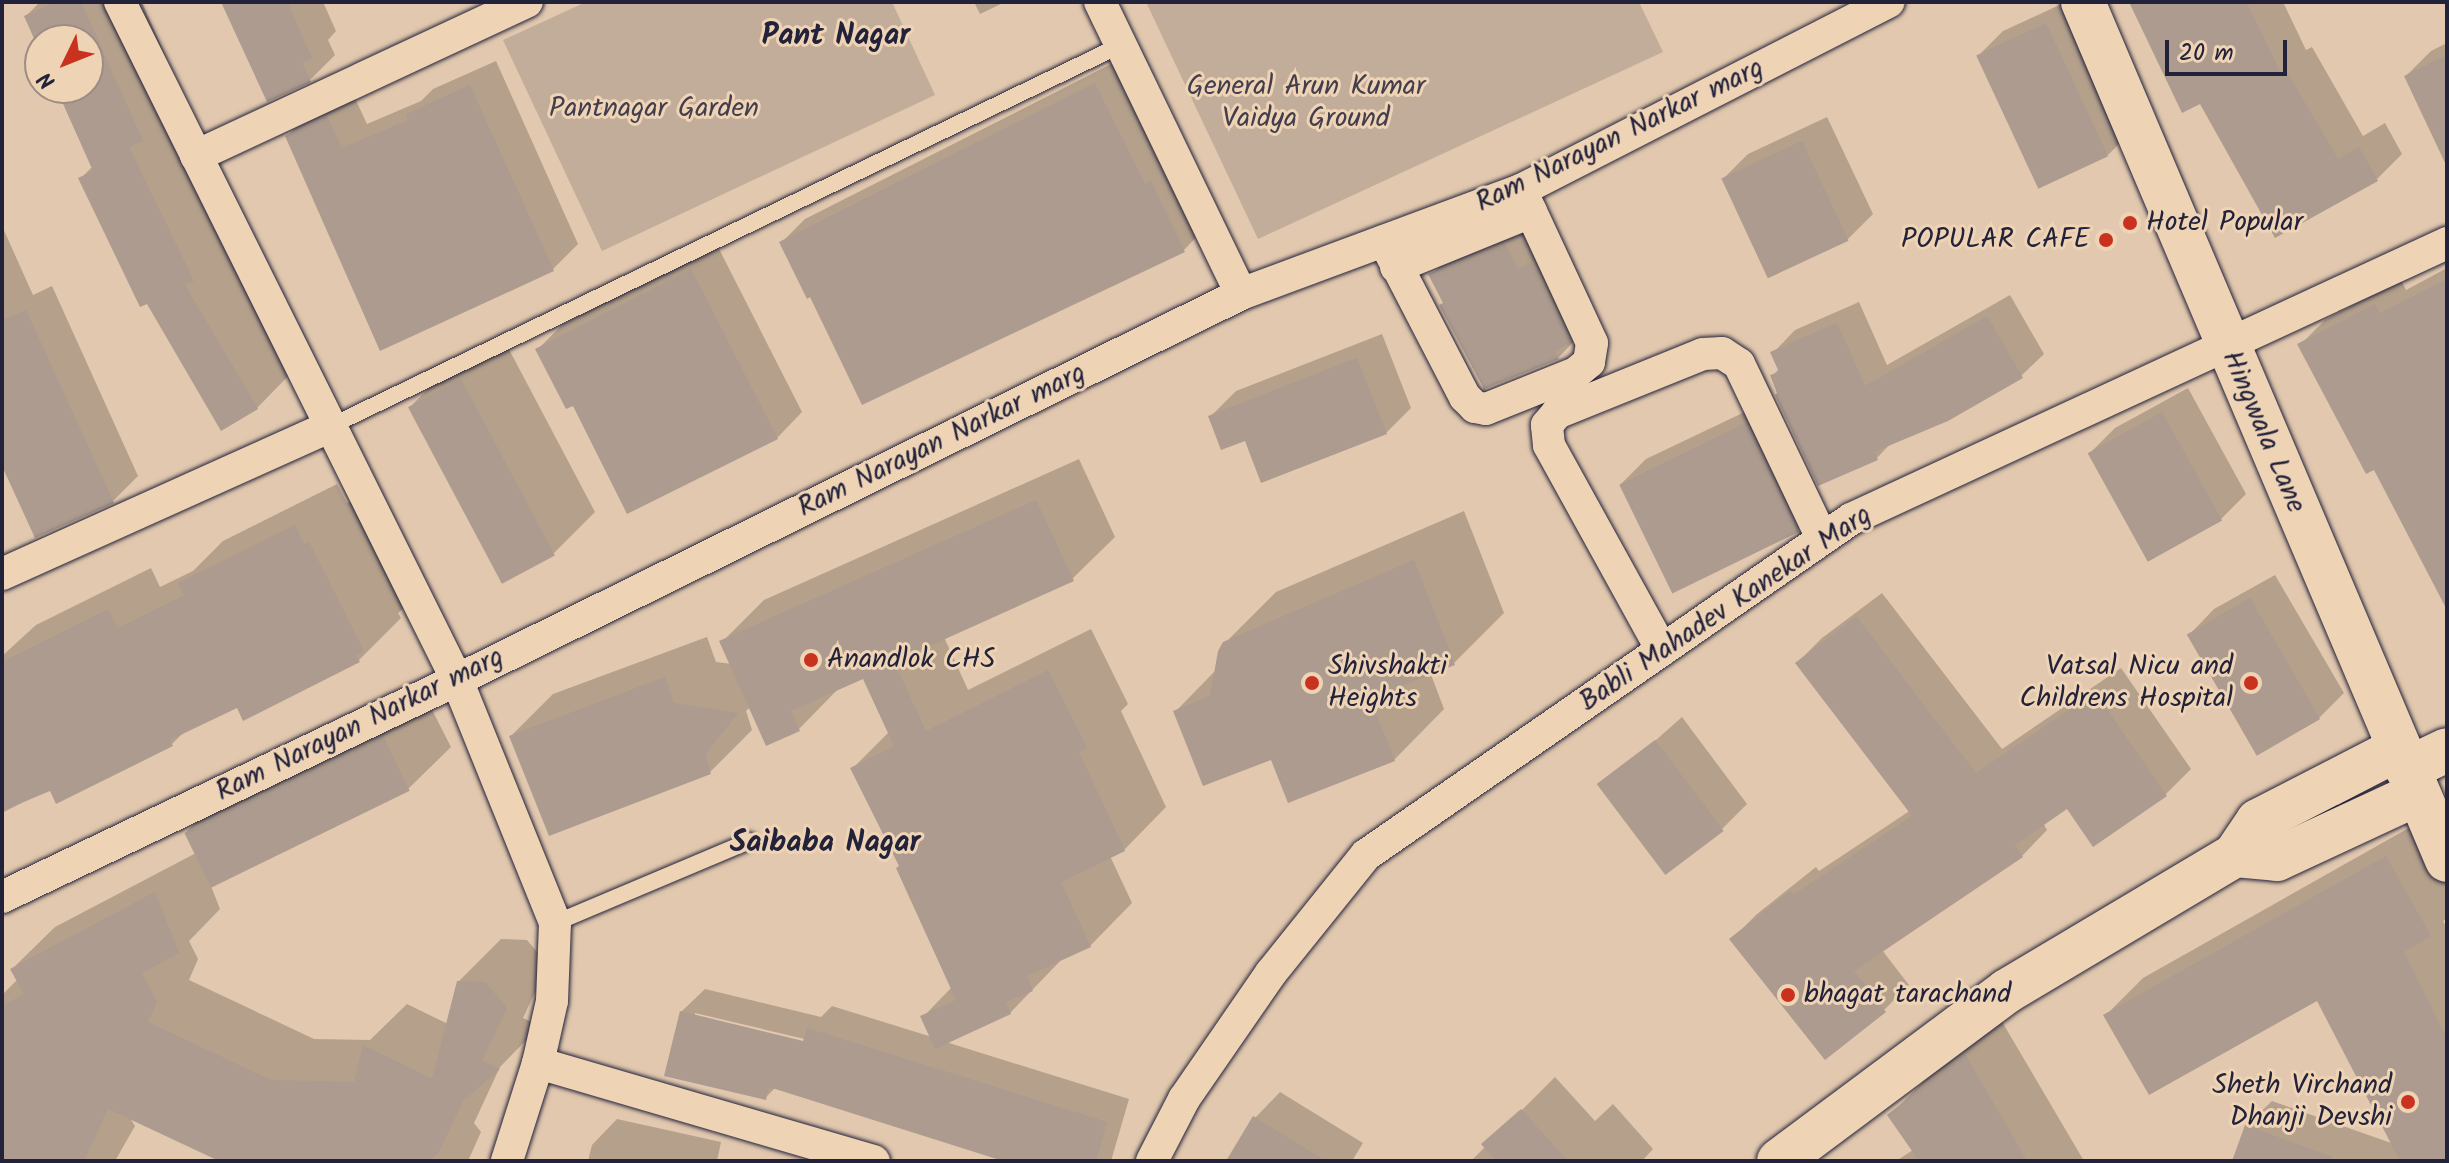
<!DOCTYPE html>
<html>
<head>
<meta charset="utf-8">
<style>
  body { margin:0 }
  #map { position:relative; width:2449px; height:1163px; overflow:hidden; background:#e2c8ae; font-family:Kalam,sans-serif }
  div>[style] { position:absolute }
  .green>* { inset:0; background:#c2ad9b }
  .shadow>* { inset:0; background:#0003 }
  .building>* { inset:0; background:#ac9b8e; transform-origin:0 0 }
  .roads { filter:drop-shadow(0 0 2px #22223b) drop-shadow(0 0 2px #22223b) }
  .lane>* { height:16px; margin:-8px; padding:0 8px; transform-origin:8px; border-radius:8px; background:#eed3b5 }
  .street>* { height:32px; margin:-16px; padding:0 16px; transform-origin:16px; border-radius:16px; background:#eed3b5 }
  .secondary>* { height:44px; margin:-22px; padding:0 22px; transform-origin:22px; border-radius:22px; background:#eed3b5 }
  .dots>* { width:22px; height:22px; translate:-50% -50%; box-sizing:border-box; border:4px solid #eed3b5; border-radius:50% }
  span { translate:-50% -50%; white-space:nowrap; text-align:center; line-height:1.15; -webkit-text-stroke:6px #eed3b5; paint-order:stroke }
  .park-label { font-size:28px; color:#423e4e }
  .street-label { font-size:28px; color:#22223b }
  .poi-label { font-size:28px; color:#22223b }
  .left { translate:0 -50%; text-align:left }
  .right { translate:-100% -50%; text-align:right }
  .neighbourhood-label { font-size:30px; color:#22223b; font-weight:700 }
  .frame { position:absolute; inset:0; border:4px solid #22223b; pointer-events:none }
  .north { position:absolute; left:24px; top:24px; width:80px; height:80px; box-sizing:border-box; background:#eed3b5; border:2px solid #9c8c84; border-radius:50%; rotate:227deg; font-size:22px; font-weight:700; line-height:32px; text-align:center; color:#22223b }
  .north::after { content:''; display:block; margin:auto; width:28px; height:36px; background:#c8321e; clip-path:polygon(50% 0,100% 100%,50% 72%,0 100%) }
  .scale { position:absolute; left:2165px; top:40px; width:122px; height:36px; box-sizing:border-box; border:4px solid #22223b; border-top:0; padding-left:10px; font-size:24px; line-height:28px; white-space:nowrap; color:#22223b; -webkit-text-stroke:6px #eed3b5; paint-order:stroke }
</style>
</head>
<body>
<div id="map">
  <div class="green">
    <div style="clip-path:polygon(586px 2px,892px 2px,935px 95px,602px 251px,503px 40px)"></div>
    <div style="clip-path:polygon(1146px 2px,1639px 2px,1663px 52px,1258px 239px)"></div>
  </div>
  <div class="shadow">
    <div style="clip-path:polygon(40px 2px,142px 2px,299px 365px,257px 408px,81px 178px,93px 166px,58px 88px,88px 88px,88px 40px,40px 40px,40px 47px,26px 16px)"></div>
    <div style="clip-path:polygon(224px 2px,323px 2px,336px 31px,328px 40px,335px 55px,310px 80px)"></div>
    <div style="clip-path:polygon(974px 2px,1005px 2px,980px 14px)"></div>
    <div style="clip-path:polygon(2066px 2px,2133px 130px,2108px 155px,1978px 56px,2003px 31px)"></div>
    <div style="clip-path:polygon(2131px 2px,2283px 2px,2306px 50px,2312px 47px,2363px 136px,2385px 123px,2402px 154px,2377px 179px,2201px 102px)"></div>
    <div style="clip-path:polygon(2447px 43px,2447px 162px,2406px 76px,2431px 51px)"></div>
    <div style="clip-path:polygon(1119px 60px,1207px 226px,1184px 250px,781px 243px,805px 219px)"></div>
    <div style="clip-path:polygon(496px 61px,578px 244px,553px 269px,381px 348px,287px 136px,313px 111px,352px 92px,367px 124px,421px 101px,433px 89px)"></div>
    <div style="clip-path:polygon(1827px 117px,1873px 214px,1848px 239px,1723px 179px,1748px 154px)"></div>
    <div style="clip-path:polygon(1531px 219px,1583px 332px,1558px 358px,1445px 302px,1431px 275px,1456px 250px)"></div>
    <div style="clip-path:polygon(2px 226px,33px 295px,52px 286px,138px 476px,113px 501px,36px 536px,2px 461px)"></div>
    <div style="clip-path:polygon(717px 245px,802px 412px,777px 438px,574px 404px,538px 349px,563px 324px)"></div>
    <div style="clip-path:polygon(2447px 268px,2447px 606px,2375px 467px,2300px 345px,2325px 320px,2401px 280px,2406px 290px)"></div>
    <div style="clip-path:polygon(2010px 295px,2044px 354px,2021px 376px,1892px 442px,1877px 458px,1779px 393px,1772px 376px,1780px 368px,1773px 353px,1795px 330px,1859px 302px,1887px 365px)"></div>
    <div style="clip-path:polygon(1382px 334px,1411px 408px,1386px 433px,1246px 439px,1210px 417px,1236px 391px)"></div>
    <div style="clip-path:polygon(503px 338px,595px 512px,553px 554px,502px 581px,410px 407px,452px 365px)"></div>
    <div style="clip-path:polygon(2188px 388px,2246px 494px,2221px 519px,2147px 559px,2090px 453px,2115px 428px)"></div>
    <div style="clip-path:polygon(1772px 399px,1822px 505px,1797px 531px,1621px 484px,1646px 459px)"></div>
    <div style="clip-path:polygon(evenodd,1079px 459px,1115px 537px,1072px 579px,944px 637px,968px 690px,1091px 629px,1128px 704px,1121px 711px,1166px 807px,1124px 850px,1110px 856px,1132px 903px,1090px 946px,1064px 957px,1010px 1013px,946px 1042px,1129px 1099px,1111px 1161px,1009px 1161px,776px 1087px,765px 1098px,681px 1012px,705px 989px,821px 1017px,832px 1006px,932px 1037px,923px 1017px,952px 987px,901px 866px,853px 768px,889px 732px,864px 676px,841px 686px,799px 729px,751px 706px,746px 711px,752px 730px,710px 772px,511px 736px,553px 694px,707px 637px,716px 662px,732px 664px,722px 642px,764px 600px,1079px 459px,695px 1013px,813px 1041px,812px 1045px,695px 1017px,695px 1013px)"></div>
    <div style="clip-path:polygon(337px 484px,347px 503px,352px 501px,405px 607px,398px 613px,401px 618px,359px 660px,244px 718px,237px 705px,186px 730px,172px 744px,51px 788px,2px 813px,2px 656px,36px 625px,151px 568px,160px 587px,193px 571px,223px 541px)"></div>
    <div style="clip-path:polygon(1464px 511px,1504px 613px,1454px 663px,1430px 672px,1444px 709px,1394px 760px,1273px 757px,1175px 712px,1216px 670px,1225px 643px,1276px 592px)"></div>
    <div style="clip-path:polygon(2275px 575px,2344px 693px,2319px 718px,2189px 635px,2214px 609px)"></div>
    <div style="clip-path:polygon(1882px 593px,2002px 749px,2121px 668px,2191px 769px,2165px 795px,2068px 806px,2043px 823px,2047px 830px,2022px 856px,1882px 950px,1909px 985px,1884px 1010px,1732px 939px,1757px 914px,1816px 867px,1819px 871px,1911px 810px,1797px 663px,1822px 638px)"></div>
    <div style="clip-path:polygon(425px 696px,451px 747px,408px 789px,211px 886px,220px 909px,189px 941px,198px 959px,189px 980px,314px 1039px,370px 1040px,407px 1004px,448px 1024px,458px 982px,501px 939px,527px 940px,548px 965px,523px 1018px,540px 1026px,500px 1067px,474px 1123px,481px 1132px,468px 1161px,223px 1161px,130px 1118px,135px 1126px,115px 1161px,2px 1161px,2px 995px,18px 979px,12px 969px,55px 927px,196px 853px,186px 832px,228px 790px)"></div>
    <div style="clip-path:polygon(1682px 717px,1747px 804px,1721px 830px,1602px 788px)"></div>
    <div style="clip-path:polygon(2423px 820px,2447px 863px,2447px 918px,2443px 921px,2447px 928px,2447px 1161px,2234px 1161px,2246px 1126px,2272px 1101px,2394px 1144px,2317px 998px,2106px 1015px,2143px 978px)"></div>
    <div style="clip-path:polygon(2001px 1020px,2084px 1161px,1896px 1161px,1913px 1150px,1890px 1115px,1926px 1079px)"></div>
    <div style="clip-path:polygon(1555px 1077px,1595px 1121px,1613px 1104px,1653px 1149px,1642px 1161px,1471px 1161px)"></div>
    <div style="clip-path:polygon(1280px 1092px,1363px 1143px,1352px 1161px,1228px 1161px,1255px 1118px)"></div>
    <div style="clip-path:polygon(617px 1119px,721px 1142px,717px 1161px,588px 1161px,592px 1145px)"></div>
  </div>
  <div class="building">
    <div style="clip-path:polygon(55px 2px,81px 2px,143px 141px,129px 147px,194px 281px,185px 285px,258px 409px,221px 431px,147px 304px,140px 307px,78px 178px,93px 171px,56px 88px,88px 88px,88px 40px,40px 40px,40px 52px,24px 16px)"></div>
    <div style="clip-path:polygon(221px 2px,287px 2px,312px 58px,302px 63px,311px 82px,267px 102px)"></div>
    <div style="clip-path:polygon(2129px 2px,2246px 2px,2281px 73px,2286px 70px,2338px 159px,2359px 147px,2378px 181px,2275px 238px,2200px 104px,2182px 113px)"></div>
    <div style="left:2046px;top:23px;width:147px;height:77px;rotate:65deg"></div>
    <div style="clip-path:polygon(2447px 55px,2447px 167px,2404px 76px)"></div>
    <div style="clip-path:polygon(1095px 83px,1145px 184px,1151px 181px,1185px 252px,862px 405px,810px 297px,807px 299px,779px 242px)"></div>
    <div style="clip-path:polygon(470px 85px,554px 271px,380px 351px,285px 136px,327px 116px,342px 148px,408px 120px,406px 114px)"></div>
    <div style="left:1802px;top:141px;width:110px;height:89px;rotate:65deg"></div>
    <div style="clip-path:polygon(1505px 243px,1518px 269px,1532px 263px,1571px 343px,1555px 351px,1559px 359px,1484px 389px,1439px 305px,1443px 303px,1428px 274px)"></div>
    <div style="clip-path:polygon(691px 269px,778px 439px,627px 514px,573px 406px,566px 409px,535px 349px)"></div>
    <div style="clip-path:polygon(2447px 279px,2447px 610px,2374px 470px,2366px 474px,2297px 344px,2375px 304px,2380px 313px)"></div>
    <div style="clip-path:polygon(26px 310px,114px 503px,35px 538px,2px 466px,2px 321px)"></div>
    <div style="clip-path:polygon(1987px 316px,2023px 378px,1948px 421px,1874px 452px,1878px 460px,1818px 486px,1775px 395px,1777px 393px,1770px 375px,1779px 372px,1770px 352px,1837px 323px,1865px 386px)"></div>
    <div style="clip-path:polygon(1357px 358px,1387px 434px,1261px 483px,1245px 441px,1221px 450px,1208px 416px)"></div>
    <div style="left:461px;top:379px;width:200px;height:60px;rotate:62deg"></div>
    <div style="left:2162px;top:412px;width:124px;height:85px;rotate:61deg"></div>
    <div style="left:1746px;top:423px;width:121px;height:141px;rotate:64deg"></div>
    <div style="clip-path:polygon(1036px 500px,1074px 581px,894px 662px,926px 731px,1048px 670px,1087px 748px,1079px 752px,1125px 851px,1061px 882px,1091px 947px,1027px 976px,1033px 991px,1006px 1002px,1011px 1014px,935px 1049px,920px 1016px,956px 1000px,896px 868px,899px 866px,850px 768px,894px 746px,863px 679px,791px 711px,800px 731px,766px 746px,719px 641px)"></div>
    <div style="clip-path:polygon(295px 525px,304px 544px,309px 542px,364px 651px,356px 655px,360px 662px,243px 721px,237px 708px,170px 740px,173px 746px,56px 804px,50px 791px,2px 811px,2px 662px,108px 609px,118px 628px,184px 595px,178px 583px)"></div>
    <div style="clip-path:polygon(1414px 560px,1455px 665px,1370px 698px,1395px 761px,1288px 803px,1271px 760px,1203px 786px,1173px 711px,1210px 696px,1218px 651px,1223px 642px)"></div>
    <div style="left:2250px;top:598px;width:140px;height:73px;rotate:60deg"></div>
    <div style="clip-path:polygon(1856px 616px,1976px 773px,2095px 692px,2167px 796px,2093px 847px,2067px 809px,2015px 845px,2023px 857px,1854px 971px,1886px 1012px,1825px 1060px,1729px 939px,1790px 891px,1793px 895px,1912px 816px,1795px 663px)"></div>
    <div style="clip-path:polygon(665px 677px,674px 703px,738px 713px,705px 755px,711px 774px,549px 836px,509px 736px)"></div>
    <div style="left:383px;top:736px;width:61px;height:221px;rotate:64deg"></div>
    <div style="left:1655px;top:740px;width:114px;height:73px;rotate:53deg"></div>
    <div style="clip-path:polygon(2386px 856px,2431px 936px,2404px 952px,2447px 1039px,2447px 1161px,2400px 1161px,2317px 1001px,2149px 1095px,2103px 1015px)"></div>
    <div style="clip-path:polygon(155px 892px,179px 953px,142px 973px,157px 1002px,148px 1022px,271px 1080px,354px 1082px,363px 1045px,432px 1079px,457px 981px,485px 982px,507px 1008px,482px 1061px,500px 1069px,463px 1101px,439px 1152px,429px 1161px,219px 1161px,108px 1109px,84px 1161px,2px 1161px,2px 1006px,24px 994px,10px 969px)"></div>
    <div style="clip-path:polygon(680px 1011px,803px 1041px,807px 1028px,1107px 1122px,1096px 1161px,1003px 1161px,769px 1087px,766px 1100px,664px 1076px)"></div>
    <div style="clip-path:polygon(1965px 1054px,2027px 1161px,1919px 1161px,1887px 1115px)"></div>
    <div style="clip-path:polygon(1521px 1109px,1568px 1161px,1496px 1161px,1481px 1144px)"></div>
    <div style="clip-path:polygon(1253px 1116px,1326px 1161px,1226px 1161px)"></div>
    <div style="clip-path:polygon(2245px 1125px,2333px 1157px,2332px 1161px,2232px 1161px)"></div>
  </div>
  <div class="roads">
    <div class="lane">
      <div style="left:331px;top:426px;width:877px;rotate:-25.75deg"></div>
      <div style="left:555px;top:923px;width:211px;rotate:-22.9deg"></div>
    </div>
    <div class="street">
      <div style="left:120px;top:2px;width:757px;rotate:63.57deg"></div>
      <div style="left:457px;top:680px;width:262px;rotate:68deg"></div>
      <div style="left:555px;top:923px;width:78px;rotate:92.2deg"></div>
      <div style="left:552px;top:1001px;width:64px;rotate:102.7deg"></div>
      <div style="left:538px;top:1063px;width:103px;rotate:107.6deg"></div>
      <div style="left:1100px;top:2px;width:324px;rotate:64.2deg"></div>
      <div style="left:196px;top:156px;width:365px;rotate:-25deg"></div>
      <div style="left:1384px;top:241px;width:176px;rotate:62.6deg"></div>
      <div style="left:1465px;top:397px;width:14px;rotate:45deg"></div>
      <div style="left:1475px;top:407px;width:11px;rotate:10deg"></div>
      <div style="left:1486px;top:409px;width:97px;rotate:-21.8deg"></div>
      <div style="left:1576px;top:373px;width:17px;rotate:-40deg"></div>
      <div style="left:1589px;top:362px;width:19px;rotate:-81deg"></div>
      <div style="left:1592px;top:343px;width:169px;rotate:-114.9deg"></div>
      <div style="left:1396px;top:267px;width:146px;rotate:-22.2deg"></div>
      <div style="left:2px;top:574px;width:361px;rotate:-24.2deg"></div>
      <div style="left:1662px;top:650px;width:234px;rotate:-118.9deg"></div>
      <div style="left:1549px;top:445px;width:20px;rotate:-96deg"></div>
      <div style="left:1547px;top:425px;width:16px;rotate:-50deg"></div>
      <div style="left:1557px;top:413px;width:157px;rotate:-22deg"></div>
      <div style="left:1703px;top:354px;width:19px;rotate:-3deg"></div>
      <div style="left:1722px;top:353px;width:20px;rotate:33deg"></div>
      <div style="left:1739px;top:364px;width:193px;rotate:64.5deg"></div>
      <div style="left:2px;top:897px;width:504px;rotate:-25.5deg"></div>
      <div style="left:457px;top:680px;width:874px;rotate:-26.21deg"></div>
      <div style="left:1241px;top:294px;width:299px;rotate:-20.4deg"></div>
      <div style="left:1521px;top:190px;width:413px;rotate:-27.1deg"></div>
      <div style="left:538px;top:1063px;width:350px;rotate:16.3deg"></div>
      <div style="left:1152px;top:1161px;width:70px;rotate:-62.7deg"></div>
      <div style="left:1184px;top:1099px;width:153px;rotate:-55.4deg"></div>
      <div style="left:1271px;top:973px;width:151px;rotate:-51.2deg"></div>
      <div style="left:1366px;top:855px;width:590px;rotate:-34.71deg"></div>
      <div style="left:1851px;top:519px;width:657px;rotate:-24.85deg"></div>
    </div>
    <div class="secondary">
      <div style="left:2083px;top:2px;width:932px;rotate:67.01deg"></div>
      <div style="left:2407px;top:769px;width:44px;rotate:-25.4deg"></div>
      <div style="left:2235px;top:855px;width:41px;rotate:-55.9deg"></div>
      <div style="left:2258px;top:821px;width:157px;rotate:-27.2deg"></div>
      <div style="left:1779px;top:1161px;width:284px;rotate:-36.7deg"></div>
      <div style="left:2007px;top:991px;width:265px;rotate:-30.8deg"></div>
      <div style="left:2235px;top:855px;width:42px;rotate:5.4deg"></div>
      <div style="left:2277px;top:859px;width:154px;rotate:-24.9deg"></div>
    </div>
  </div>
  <div class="dots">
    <div style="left:2130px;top:223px;background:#c8321e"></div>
    <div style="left:2106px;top:240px;background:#c8321e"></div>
    <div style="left:811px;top:660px;background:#c8321e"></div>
    <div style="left:1312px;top:683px;background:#c8321e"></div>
    <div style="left:2251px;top:683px;background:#c8321e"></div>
    <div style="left:1788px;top:995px;background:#c8321e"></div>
    <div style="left:2408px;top:1102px;background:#c8321e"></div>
  </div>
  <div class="park-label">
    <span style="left:1306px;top:103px">General Arun Kumar<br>Vaidya Ground</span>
    <span style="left:654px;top:109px">Pantnagar Garden</span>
  </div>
  <div class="street-label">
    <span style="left:1620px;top:136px;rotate:-26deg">Ram Narayan Narkar marg</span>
    <span style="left:2263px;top:432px;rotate:67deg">Hingwala Lane</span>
    <span style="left:942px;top:441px;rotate:-26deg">Ram Narayan Narkar marg</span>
    <span style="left:1726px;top:609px;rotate:-34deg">Babli Mahadev Kanekar Marg</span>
    <span style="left:360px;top:725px;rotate:-26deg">Ram Narayan Narkar marg</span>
  </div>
  <div class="poi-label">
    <span class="left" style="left:2146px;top:223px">Hotel Popular</span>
    <span class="right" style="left:2090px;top:240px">POPULAR CAFE</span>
    <span class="left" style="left:827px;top:660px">Anandlok CHS</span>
    <span class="left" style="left:1328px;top:683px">Shivshakti<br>Heights</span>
    <span class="right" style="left:2233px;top:683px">Vatsal Nicu and<br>Childrens Hospital</span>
    <span class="left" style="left:1804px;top:995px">bhagat tarachand</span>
    <span class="right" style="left:2392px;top:1102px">Sheth Virchand<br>Dhanji Devshi</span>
  </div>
  <div class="neighbourhood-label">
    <span style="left:836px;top:36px">Pant Nagar</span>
    <span style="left:825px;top:843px">Saibaba Nagar</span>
  </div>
  <div class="frame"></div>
  <div class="north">N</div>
  <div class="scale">20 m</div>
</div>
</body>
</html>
